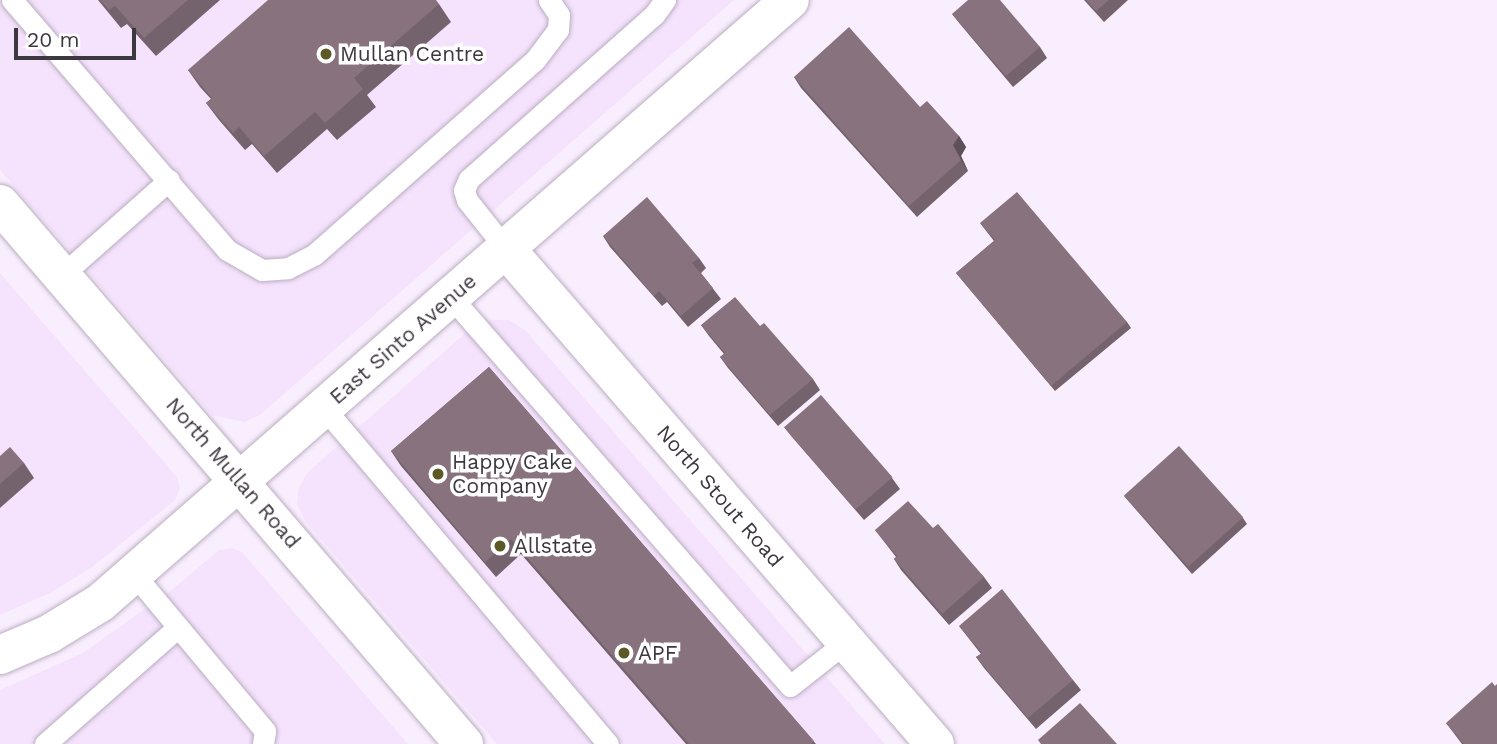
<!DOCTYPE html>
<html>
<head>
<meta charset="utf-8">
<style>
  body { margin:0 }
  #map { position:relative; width:1497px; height:744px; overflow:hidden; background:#f9eefe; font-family:"Work Sans",sans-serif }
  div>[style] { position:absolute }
  .built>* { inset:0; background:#f5e3fd }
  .roads { filter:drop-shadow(0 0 2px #bbaec1) drop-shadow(0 0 2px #bbaec1) }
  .lane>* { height:21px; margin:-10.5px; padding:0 10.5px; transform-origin:10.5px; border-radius:10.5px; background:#fff }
  .street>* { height:38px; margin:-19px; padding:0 19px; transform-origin:19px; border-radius:19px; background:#fff }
  .primary>* { height:38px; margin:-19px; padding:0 19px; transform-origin:19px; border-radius:19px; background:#fff }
  .wall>* { inset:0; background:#74626c }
  .shaded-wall>* { inset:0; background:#5e5058 }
  .building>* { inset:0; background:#87727d; transform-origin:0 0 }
  .dots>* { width:19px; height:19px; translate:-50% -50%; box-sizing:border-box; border:4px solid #fff; border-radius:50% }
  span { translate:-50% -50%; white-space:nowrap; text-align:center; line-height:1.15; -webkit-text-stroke:7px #fff; paint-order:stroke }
  .poi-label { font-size:21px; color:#3d373f }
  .left { translate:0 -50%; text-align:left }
  .street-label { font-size:21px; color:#3d373f }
  .scale { position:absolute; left:14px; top:28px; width:122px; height:32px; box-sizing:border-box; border:4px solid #3d373f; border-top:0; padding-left:9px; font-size:21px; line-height:24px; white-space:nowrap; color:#3d373f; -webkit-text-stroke:5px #fff; paint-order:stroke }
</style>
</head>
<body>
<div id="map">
  <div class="built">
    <div style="clip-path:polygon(0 0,734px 0,260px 415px,244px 422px,212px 415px,0 170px)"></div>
    <div style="clip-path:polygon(0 273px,177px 477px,180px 488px,175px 500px,91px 568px,50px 593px,0 615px)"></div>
    <div style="clip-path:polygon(489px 320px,509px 320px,525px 330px,885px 744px,497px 744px,305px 521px,297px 504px,299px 487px,308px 472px,471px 328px)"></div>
    <div style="clip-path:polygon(232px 548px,242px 552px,408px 744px,0 744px,0 690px,83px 653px,174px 588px,219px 550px)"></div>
  </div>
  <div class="roads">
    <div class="lane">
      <div style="left:12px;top:0;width:330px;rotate:49.3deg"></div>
      <div style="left:227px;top:250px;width:40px;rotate:29.7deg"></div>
      <div style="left:262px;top:270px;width:26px;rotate:-4deg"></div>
      <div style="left:288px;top:268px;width:30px;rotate:-27deg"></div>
      <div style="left:315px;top:254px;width:293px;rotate:-41.4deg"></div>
      <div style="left:535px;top:60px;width:38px;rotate:-53deg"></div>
      <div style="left:558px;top:30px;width:15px;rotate:-86deg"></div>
      <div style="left:559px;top:15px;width:18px;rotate:-124deg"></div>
      <div style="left:506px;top:249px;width:63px;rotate:-128.5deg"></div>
      <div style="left:467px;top:200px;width:10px;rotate:-107deg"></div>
      <div style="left:464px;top:190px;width:12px;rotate:-66deg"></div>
      <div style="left:469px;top:179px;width:247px;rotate:-41.6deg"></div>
      <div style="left:654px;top:15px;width:19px;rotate:-54deg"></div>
      <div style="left:62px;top:275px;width:143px;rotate:-41.6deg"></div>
      <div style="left:450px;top:296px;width:517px;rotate:48.92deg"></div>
      <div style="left:790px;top:686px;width:71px;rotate:-38.2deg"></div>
      <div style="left:324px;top:408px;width:440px;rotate:49.8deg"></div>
      <div style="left:133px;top:573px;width:206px;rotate:50.1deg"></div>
      <div style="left:265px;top:731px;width:13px;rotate:99deg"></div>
      <div style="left:45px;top:744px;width:177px;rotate:-41.3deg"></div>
    </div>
    <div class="street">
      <div style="left:506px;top:249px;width:655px;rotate:49.09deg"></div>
      <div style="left:0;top:655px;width:53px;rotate:-23.2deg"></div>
      <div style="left:49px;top:634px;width:60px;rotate:-31.3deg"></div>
      <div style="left:100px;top:603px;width:916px;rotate:-41.15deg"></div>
    </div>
    <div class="primary">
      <div style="left:0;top:204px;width:712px;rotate:49.33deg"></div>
    </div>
  </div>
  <div class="wall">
    <div style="clip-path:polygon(98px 0,220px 0,156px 56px,127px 24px,121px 28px)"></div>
    <div style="clip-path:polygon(1084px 0,1128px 0,1104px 22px)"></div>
    <div style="clip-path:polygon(439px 4px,451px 22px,367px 95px,376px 107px,337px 140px,327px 129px,277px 173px,252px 144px,245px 150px,219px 120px,206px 103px,211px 99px,200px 87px,188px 70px)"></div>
    <div style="clip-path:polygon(952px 14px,1040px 47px,1047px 58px,1013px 87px,960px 24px)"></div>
    <div style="clip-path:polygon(794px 77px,920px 107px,959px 136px,966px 147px,961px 156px,968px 171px,917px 217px,801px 88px)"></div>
    <div style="clip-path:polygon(980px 223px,1127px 322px,1131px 328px,1055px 391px,956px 273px,994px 241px)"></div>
    <div style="clip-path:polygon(603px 236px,699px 258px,706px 268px,701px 273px,721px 299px,688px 327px,667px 302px,662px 306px,610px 247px)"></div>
    <div style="clip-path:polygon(701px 325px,760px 326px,813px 379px,820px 390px,778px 426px,728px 368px,720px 357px,724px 354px,709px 336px)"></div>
    <div style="clip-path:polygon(489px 367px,816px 744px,686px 744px,521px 554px,496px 577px,401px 466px,391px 451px)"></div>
    <div style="clip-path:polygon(784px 427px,892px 478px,900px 489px,864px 520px,792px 437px)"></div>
    <div style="clip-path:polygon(0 456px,24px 463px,34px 478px,0 508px)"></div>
    <div style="clip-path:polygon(1124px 496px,1243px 518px,1247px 524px,1192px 574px)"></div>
    <div style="clip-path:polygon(933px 528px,984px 577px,992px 588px,949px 625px,901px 570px,894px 559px,896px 557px,875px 530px)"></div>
    <div style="clip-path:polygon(959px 626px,1073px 680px,1081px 690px,1036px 729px,984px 668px,976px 657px,981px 654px)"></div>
    <div style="clip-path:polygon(1446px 723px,1497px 744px,1462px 744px)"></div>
  </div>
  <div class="shaded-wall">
    <div style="clip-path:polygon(959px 136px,966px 147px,961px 156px,968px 171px,961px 160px,953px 145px)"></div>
  </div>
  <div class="building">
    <div style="clip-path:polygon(100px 0,188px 0,144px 38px,115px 6px,109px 10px)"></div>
    <div style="clip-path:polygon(268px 0,436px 0,439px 4px,354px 78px,363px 89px,325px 123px,315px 112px,264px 156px,239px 127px,233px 133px,206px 103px,212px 98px,188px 70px)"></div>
    <div style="clip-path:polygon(968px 0,1000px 0,1040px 47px,1006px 76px,952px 14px)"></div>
    <div style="clip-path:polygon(1086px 0,1109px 0,1096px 11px)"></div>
    <div style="clip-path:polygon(849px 27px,920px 107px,927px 101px,959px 136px,953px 145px,961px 160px,909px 206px,794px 77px)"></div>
    <div style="clip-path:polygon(1017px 192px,1127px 322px,1051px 386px,956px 273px,995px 240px,980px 223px)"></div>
    <div style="clip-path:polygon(647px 197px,699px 258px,692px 263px,713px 288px,681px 316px,659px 291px,654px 296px,603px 236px)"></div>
    <div style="clip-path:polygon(735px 297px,760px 326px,764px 323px,813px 379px,770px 415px,720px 357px,725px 353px,701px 325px)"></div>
    <div style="clip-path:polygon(489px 367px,814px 741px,811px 744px,689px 744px,511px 539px,485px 562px,391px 451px)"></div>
    <div style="left:821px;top:395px;width:109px;height:49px;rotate:49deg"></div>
    <div style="left:1179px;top:446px;width:96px;height:74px;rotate:48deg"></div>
    <div style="clip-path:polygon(10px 447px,24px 463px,0 484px,0 456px)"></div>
    <div style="clip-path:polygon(908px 501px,933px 528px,938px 524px,984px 577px,942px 614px,894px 559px,897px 556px,875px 530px)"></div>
    <div style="clip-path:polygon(1002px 589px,1073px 680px,1028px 718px,976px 657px,982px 653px,959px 626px)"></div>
    <div style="clip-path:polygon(1492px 682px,1495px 686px,1497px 684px,1497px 744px,1464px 744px,1446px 723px)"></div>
    <div style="clip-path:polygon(1080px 703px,1117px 744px,1041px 744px,1038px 740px)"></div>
  </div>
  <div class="dots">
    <div style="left:326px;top:54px;background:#5d5926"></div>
    <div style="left:438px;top:474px;background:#5d5926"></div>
    <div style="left:500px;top:546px;background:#5d5926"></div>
    <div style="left:624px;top:653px;background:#5d5926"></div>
  </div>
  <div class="poi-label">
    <span class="left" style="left:340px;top:54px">Mullan Centre</span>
    <span class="left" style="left:452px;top:474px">Happy Cake<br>Company</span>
    <span class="left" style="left:514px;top:546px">Allstate</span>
    <span class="left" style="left:638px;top:653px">APF</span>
  </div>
  <div class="street-label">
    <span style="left:403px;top:339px;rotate:-41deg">East Sinto Avenue</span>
    <span style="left:233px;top:473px;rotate:49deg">North Mullan Road</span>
    <span style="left:720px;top:496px;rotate:49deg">North Stout Road</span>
  </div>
  <div class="scale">20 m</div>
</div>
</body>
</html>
